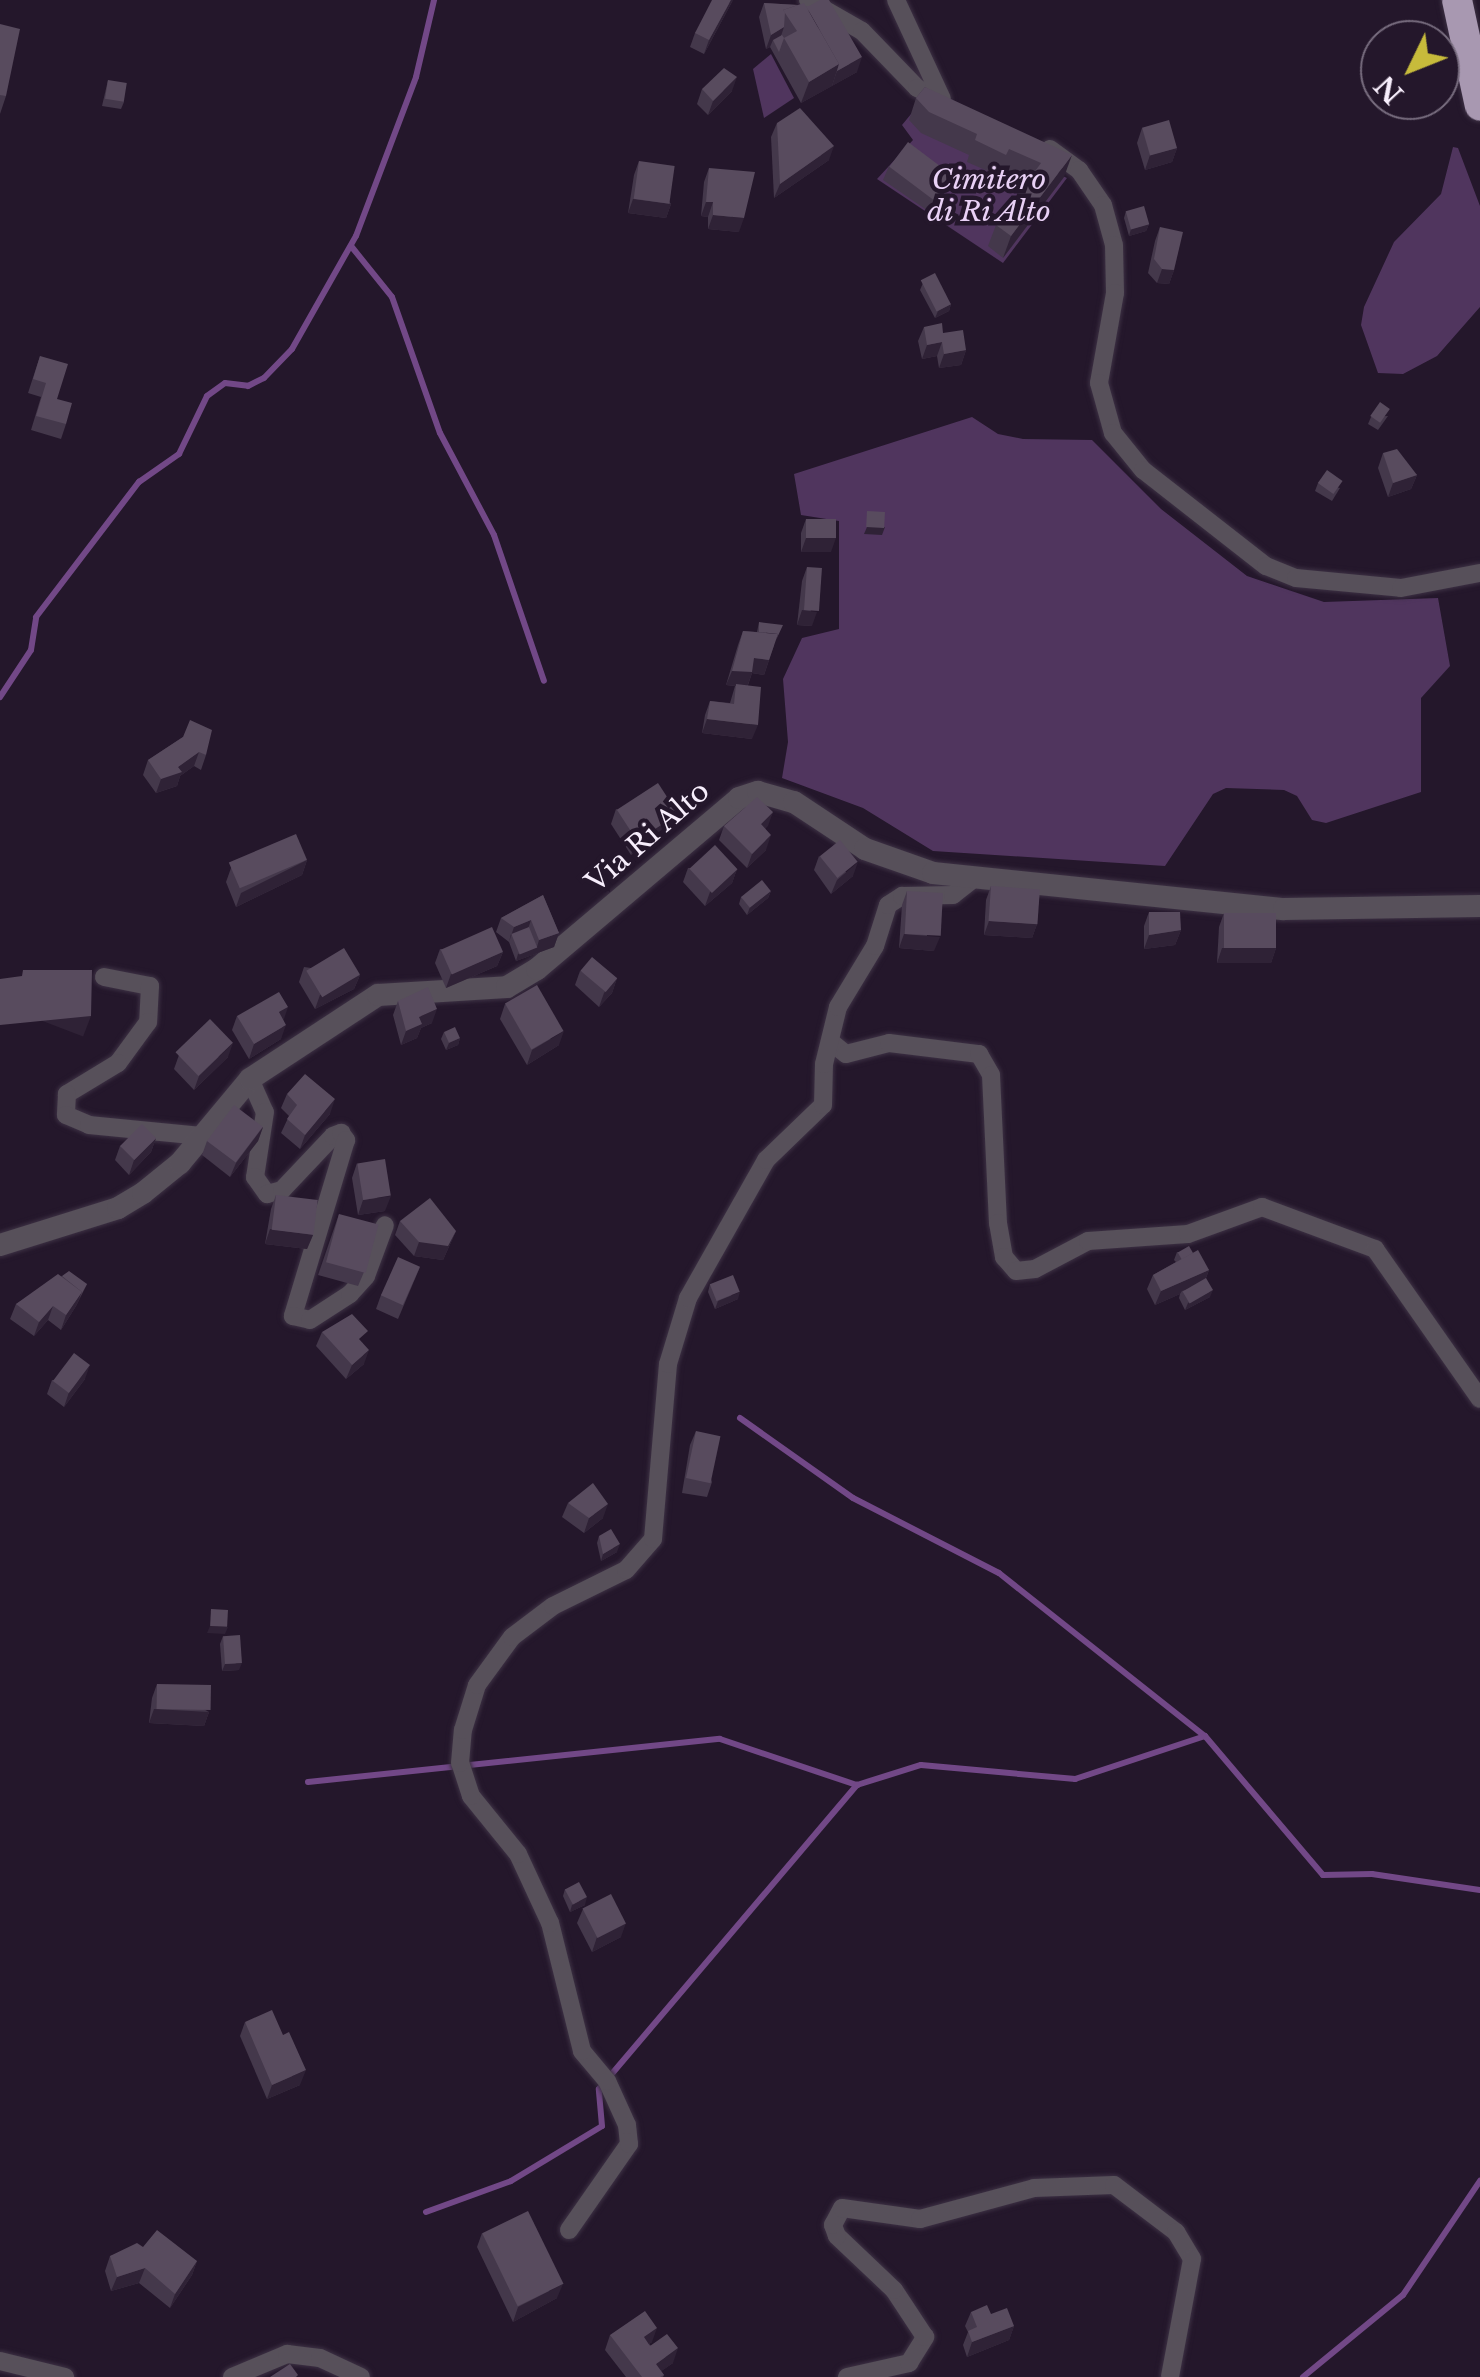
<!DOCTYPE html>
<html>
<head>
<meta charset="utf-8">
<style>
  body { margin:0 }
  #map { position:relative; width:1480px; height:2377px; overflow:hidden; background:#24172b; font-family:"Libre Baskerville",serif }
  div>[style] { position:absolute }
  .green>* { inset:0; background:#50355e }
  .stream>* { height:6px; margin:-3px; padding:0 3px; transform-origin:3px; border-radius:3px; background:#724887 }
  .roads { filter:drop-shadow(0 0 2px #3d3144) drop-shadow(0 0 2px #3d3144) }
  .minor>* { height:18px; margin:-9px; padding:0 9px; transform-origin:9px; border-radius:9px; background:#57505a }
  .tertiary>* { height:22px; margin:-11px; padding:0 11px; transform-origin:11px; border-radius:11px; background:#57505a }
  .motorway>* { height:30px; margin:-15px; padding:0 15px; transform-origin:15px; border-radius:15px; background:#a898b1 }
  .wall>* { inset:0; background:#44384b }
  .shaded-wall>* { inset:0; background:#2f2236; transform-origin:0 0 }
  .building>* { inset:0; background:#584b5e; transform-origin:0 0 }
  span { translate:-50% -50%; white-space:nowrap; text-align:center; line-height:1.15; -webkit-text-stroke:9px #24172b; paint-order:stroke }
  .park-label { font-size:28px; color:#e9d1f6; font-style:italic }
  .street-label { font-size:28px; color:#f7eefc }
  .north { position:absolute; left:1360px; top:20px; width:100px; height:100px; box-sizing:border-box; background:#24172b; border:2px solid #786d7f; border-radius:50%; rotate:227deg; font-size:28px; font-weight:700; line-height:40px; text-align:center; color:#f7eefc }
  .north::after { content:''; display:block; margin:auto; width:35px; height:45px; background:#c7bb3b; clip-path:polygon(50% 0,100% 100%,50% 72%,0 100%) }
</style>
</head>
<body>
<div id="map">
  <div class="green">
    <div style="clip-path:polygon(771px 54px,794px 98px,764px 118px,753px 69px)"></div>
    <div style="clip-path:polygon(916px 108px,1067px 178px,1003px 263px,877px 179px,913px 140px,902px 125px)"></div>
    <div style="clip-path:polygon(1453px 147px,1458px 148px,1480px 206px,1480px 307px,1437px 356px,1403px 374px,1378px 373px,1361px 325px,1364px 307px,1394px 242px,1441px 194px)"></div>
    <div style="clip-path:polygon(972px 417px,998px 434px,1023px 439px,1092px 440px,1161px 509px,1247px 576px,1324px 602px,1438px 598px,1450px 666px,1421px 698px,1421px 792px,1326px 823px,1312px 820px,1297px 796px,1284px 790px,1226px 788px,1213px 794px,1165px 866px,933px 851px,863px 808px,782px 778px,788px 742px,783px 679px,802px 638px,839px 629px,839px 521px,801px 515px,794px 474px)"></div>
  </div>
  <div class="stream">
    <div style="left:351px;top:246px;width:65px;rotate:51.2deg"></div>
    <div style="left:392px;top:297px;width:144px;rotate:70.6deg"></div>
    <div style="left:440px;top:433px;width:115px;rotate:62.1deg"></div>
    <div style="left:494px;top:535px;width:154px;rotate:71.1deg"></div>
    <div style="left:0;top:697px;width:56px;rotate:-56.6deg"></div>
    <div style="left:31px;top:650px;width:33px;rotate:-81deg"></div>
    <div style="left:36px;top:617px;width:170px;rotate:-52.7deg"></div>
    <div style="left:139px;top:482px;width:49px;rotate:-35deg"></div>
    <div style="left:179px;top:454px;width:64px;rotate:-64.2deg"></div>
    <div style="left:207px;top:396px;width:22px;rotate:-36deg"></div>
    <div style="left:225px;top:383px;width:23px;rotate:7deg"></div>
    <div style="left:248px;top:386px;width:18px;rotate:-27deg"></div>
    <div style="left:264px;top:378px;width:40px;rotate:-46deg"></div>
    <div style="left:292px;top:349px;width:130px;rotate:-60.5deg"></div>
    <div style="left:356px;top:236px;width:170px;rotate:-69.3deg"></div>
    <div style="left:416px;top:77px;width:79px;rotate:-76.8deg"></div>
    <div style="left:740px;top:1418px;width:138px;rotate:35.3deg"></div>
    <div style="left:853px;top:1498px;width:164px;rotate:27.2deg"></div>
    <div style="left:999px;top:1573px;width:263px;rotate:38.4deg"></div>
    <div style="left:308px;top:1782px;width:414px;rotate:-6deg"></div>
    <div style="left:720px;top:1739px;width:145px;rotate:18.6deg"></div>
    <div style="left:426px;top:2212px;width:90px;rotate:-20deg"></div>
    <div style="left:511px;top:2181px;width:106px;rotate:-31.1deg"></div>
    <div style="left:602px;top:2126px;width:37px;rotate:-95deg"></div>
    <div style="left:599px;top:2089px;width:399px;rotate:-49.7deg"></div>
    <div style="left:857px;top:1785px;width:67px;rotate:-17.4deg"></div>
    <div style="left:921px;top:1765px;width:155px;rotate:5.2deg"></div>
    <div style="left:1075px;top:1779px;width:137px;rotate:-18.3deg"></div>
    <div style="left:1205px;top:1736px;width:182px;rotate:49.7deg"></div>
    <div style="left:1323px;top:1875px;width:49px;rotate:-1.2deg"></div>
    <div style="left:1372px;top:1874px;width:109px;rotate:8.4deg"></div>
    <div style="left:1303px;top:2377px;width:129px;rotate:-39.4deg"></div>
    <div style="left:1403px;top:2295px;width:138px;rotate:-56deg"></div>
  </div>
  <div class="roads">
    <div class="minor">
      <div style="left:808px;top:0;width:62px;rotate:29.9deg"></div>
      <div style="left:862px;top:31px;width:79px;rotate:46deg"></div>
      <div style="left:917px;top:88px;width:25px;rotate:26deg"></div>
      <div style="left:896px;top:0;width:109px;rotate:65.1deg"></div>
      <div style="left:1050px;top:149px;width:36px;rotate:36deg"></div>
      <div style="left:1079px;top:170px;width:42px;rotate:55.6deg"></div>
      <div style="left:1103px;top:205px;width:41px;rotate:74.6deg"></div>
      <div style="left:1114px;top:245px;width:48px;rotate:88.8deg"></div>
      <div style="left:1115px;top:293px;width:91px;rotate:100.1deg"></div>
      <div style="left:1099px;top:383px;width:52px;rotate:74.4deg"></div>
      <div style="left:1113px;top:433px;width:48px;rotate:51deg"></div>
      <div style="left:1143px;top:470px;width:156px;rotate:38deg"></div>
      <div style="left:1266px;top:566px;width:32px;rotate:22deg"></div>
      <div style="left:1296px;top:578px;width:105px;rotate:5.4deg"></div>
      <div style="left:1401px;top:588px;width:80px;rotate:-10.8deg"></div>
      <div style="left:104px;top:977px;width:47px;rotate:11.1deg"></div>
      <div style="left:150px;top:986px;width:36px;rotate:93deg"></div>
      <div style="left:148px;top:1022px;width:51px;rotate:126.2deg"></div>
      <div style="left:118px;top:1063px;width:60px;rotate:148.7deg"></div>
      <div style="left:67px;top:1094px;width:21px;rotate:93deg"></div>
      <div style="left:66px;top:1115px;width:25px;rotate:23deg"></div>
      <div style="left:89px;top:1125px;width:113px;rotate:5.6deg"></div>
      <div style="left:831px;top:1042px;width:19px;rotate:39deg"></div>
      <div style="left:846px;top:1054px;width:44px;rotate:-14.3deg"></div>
      <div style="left:889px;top:1043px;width:91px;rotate:7deg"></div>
      <div style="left:979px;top:1054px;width:24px;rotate:60deg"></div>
      <div style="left:991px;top:1075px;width:148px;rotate:87.3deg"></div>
      <div style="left:998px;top:1223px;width:35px;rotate:80deg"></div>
      <div style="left:1004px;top:1257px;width:18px;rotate:49deg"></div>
      <div style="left:1016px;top:1271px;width:19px;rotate:-6deg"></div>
      <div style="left:1035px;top:1269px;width:60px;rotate:-27.8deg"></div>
      <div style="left:1088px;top:1241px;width:100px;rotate:-4deg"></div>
      <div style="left:1188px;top:1234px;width:79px;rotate:-20deg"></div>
      <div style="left:1262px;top:1207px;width:121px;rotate:20.4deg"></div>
      <div style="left:1375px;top:1249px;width:183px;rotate:55deg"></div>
      <div style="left:250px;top:1079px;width:36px;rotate:66deg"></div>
      <div style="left:265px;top:1112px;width:66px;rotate:98.7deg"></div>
      <div style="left:255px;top:1177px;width:21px;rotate:55deg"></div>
      <div style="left:267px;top:1194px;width:16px;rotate:-15deg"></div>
      <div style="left:282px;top:1190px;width:74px;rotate:-46.6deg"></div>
      <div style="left:333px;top:1136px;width:9px;rotate:-21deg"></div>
      <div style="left:341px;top:1133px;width:9px;rotate:54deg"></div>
      <div style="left:346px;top:1140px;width:184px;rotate:106.8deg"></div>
      <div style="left:293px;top:1316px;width:17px;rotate:13deg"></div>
      <div style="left:310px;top:1320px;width:48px;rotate:-33deg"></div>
      <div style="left:350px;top:1294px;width:24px;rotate:-48deg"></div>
      <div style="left:366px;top:1276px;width:54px;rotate:-69.6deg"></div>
      <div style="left:569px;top:2230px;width:105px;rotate:-55.1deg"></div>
      <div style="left:629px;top:2144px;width:19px;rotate:-96deg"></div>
      <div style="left:627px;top:2125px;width:48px;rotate:-114.4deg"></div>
      <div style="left:607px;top:2081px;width:39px;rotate:-130deg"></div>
      <div style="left:582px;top:2051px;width:132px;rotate:-104deg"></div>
      <div style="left:550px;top:1923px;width:76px;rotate:-114.9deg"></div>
      <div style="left:518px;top:1854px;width:75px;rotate:-129deg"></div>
      <div style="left:471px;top:1796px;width:35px;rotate:-108deg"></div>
      <div style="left:460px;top:1763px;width:33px;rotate:-85deg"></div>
      <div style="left:463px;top:1730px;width:47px;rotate:-72.7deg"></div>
      <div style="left:477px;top:1685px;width:59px;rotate:-53.9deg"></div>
      <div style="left:512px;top:1637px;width:51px;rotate:-37.1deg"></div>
      <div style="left:553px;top:1606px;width:81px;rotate:-26.3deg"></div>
      <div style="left:626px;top:1570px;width:41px;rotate:-48.9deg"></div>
      <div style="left:653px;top:1539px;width:176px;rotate:-85.1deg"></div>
      <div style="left:668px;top:1364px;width:69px;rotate:-73.1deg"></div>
      <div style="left:688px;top:1298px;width:159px;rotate:-60.5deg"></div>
      <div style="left:766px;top:1160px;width:79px;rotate:-44deg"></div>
      <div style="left:823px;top:1105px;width:41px;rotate:-88.6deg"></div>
      <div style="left:824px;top:1064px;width:59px;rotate:-76.2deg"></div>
      <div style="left:838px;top:1007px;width:71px;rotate:-58.8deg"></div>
      <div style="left:875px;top:946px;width:43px;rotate:-72.4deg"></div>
      <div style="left:888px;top:905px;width:17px;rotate:-33deg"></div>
      <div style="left:902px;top:896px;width:51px;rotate:-1.1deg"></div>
      <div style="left:953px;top:895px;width:28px;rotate:-38deg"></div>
      <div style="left:0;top:2361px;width:67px;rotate:13.8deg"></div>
      <div style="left:232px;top:2377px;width:60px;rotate:-22.7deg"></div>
      <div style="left:287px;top:2354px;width:33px;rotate:7deg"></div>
      <div style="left:320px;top:2358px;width:45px;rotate:24.9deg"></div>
      <div style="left:847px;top:2377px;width:64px;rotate:-12.7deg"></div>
      <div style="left:909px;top:2363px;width:31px;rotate:-58deg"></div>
      <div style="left:925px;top:2337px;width:56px;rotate:-123.4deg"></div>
      <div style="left:894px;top:2290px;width:79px;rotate:-136.5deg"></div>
      <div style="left:837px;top:2236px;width:12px;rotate:-110deg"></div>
      <div style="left:833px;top:2225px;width:19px;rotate:-62deg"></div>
      <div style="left:842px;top:2208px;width:79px;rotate:8deg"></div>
      <div style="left:920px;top:2219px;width:118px;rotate:-15.2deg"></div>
      <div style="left:1034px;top:2188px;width:80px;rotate:-2.1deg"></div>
      <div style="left:1114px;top:2185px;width:78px;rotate:37.2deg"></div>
      <div style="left:1176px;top:2232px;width:31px;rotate:59deg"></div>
      <div style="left:1192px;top:2259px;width:120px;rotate:100.6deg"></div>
    </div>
    <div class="tertiary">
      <div style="left:0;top:1245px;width:124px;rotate:-17.4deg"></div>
      <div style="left:118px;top:1208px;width:29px;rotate:-31deg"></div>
      <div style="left:143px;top:1193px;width:48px;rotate:-39deg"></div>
      <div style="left:180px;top:1163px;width:109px;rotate:-50.2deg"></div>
      <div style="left:250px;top:1079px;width:153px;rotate:-33.3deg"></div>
      <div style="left:378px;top:995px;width:129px;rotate:-3.5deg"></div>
      <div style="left:507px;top:987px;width:35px;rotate:-31deg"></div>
      <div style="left:537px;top:969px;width:265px;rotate:-40.2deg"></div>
      <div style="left:739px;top:798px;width:20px;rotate:-18deg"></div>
      <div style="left:758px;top:792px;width:37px;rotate:16deg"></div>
      <div style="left:794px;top:802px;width:85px;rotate:33.5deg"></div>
      <div style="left:865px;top:849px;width:72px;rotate:19.4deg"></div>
      <div style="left:933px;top:873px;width:353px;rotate:5.9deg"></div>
      <div style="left:1284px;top:909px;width:196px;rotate:-0.9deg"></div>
    </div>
    <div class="motorway">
      <div style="left:1457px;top:0;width:108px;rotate:77.8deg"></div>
    </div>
  </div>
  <div class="wall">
    <div style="clip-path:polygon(733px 0,704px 54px,690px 47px,695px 33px)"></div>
    <div style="clip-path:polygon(764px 3px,798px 5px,857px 72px,801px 103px,770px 47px,766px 49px,759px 17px)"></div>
    <div style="clip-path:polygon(0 24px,6px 96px,0 114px)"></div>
    <div style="clip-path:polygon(108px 80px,124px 102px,121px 109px,102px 106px)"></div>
    <div style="clip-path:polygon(925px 87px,1064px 177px,1003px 258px,988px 246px,996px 225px,1028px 182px,1001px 170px,999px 176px,967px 162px,969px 155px,921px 133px,909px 120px,916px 98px)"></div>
    <div style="clip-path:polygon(702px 89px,732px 91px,708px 115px,697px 104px)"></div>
    <div style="clip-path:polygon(777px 123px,829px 160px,774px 198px,771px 137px)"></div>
    <div style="clip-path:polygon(1142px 128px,1177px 148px,1172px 162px,1145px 170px,1137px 143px)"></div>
    <div style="clip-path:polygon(639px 161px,671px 204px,666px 218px,628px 213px,634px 175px)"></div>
    <div style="clip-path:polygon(889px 166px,952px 175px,947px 189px,931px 213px,883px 180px)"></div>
    <div style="clip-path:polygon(709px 168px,739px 232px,708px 229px,708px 217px,701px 216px,704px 182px)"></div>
    <div style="clip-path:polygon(1126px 211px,1149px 224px,1146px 231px,1129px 236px,1124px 218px)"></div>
    <div style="clip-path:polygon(1160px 227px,1174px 270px,1169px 284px,1157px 283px,1148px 273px,1155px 241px)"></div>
    <div style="clip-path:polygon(923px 283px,951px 304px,949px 311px,935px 318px,920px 290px)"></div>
    <div style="clip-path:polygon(924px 327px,943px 333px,966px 350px,961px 365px,939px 368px,937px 356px,922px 359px,918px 341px)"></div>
    <div style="clip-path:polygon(40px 356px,66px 424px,61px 439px,31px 430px,41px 397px,28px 393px)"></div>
    <div style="clip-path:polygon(1388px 416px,1378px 430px,1368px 424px,1371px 417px)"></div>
    <div style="clip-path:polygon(1383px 453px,1417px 475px,1411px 489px,1388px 497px,1378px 468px)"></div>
    <div style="clip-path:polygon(1318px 483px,1340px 488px,1332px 501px,1315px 491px)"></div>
    <div style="clip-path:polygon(806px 519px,831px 552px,801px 552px,801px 533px)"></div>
    <div style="clip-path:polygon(807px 567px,812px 626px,797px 625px,802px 581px)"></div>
    <div style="clip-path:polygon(759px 622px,774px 645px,764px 675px,752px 673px,748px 685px,752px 739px,702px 733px,705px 715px,710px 701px,730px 703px,735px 686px,726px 685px,738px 645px,743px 631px,757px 632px)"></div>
    <div style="clip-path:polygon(183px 737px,206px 755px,201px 770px,194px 766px,180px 776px,177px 786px,156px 793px,143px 775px,148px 760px)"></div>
    <div style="clip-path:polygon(616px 809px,672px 829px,631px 855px,611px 824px)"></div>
    <div style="clip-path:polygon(773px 812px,765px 829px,766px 850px,747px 868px,719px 840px,724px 826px)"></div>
    <div style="clip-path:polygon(819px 856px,853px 876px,831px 894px,814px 870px)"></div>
    <div style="clip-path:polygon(307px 860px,302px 875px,236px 907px,226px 882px,231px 868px)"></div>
    <div style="clip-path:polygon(688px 868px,737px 869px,732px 883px,705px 906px,683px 882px)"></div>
    <div style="clip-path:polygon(991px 886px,1037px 924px,1032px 938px,984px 935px,986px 900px)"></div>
    <div style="clip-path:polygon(771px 891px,768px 898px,747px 915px,739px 904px,741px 897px)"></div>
    <div style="clip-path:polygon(907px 891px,934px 951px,899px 948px,902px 905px)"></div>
    <div style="clip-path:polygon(543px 895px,559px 933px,554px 947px,516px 961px,509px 942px,496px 932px,501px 918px)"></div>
    <div style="clip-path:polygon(1149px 912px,1181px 930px,1175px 945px,1144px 949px,1144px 926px)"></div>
    <div style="clip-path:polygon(1224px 913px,1276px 948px,1271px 963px,1217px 963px,1219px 927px)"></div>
    <div style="clip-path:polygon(440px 949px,503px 952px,497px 966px,446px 988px,435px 963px)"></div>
    <div style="clip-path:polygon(304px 967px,360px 975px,354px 989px,315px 1009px,299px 982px)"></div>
    <div style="clip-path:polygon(580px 971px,617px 978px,612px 993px,599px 1007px,575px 985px)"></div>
    <div style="clip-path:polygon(398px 1001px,432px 1023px,421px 1028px,417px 1038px,401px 1045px,393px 1015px)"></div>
    <div style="clip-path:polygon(505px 1004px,559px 1045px,527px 1065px,500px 1019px)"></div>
    <div style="clip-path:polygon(237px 1016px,283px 1020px,281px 1039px,249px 1059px,232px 1030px)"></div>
    <div style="clip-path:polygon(444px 1032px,460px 1038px,458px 1045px,446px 1050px,441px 1039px)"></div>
    <div style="clip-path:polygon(179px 1055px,228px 1057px,194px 1090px,174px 1069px)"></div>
    <div style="clip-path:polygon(287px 1094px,330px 1114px,300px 1149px,281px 1133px,289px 1116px,281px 1108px)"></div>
    <div style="clip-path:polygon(263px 1127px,258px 1141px,230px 1177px,202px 1155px,207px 1141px)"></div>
    <div style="clip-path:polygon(156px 1138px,151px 1152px,129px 1175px,115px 1160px,120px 1146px)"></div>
    <div style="clip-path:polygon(357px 1163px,385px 1211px,358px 1215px,352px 1178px)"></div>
    <div style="clip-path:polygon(276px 1195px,313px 1235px,307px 1249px,265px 1244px,271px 1209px)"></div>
    <div style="clip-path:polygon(339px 1214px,364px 1272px,358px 1286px,318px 1275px)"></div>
    <div style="clip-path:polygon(400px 1221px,456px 1231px,443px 1260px,414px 1256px,395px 1235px)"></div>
    <div style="clip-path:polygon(1177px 1252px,1193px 1253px,1209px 1270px,1206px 1278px,1210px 1297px,1185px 1310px,1179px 1298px,1180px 1294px,1155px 1305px,1147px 1289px,1153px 1275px,1176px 1262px,1174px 1260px)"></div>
    <div style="clip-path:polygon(420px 1267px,398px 1319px,376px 1309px,381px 1295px)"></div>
    <div style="clip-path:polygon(62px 1276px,87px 1284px,76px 1306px,61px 1330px,48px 1320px,34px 1336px,10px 1319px,16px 1304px)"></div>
    <div style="clip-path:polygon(710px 1284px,738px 1299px,715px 1309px,708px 1292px)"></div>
    <div style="clip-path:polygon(322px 1332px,363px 1343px,364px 1364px,346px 1379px,316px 1346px)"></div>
    <div style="clip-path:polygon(85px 1379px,64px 1407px,47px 1394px,52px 1380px)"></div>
    <div style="clip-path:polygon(696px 1431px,712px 1482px,707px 1497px,682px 1493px,690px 1445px)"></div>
    <div style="clip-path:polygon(568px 1503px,603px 1518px,584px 1533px,562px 1517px)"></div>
    <div style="clip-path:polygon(599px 1536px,617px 1552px,601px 1561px,597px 1543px)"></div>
    <div style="clip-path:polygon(223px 1636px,239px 1670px,222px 1671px,220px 1644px)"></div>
    <div style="clip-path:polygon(157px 1684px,209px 1712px,204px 1726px,149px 1723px,152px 1698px)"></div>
    <div style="clip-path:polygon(565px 1889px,585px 1905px,570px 1912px,563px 1896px)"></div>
    <div style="clip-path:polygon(583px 1909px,621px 1937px,592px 1952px,577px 1923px)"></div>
    <div style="clip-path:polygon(245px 2022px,300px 2085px,267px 2099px,240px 2036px)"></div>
    <div style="clip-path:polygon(482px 2233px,557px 2298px,513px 2322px,477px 2247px)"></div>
    <div style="clip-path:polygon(143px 2247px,197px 2261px,192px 2275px,170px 2308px,139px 2283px,111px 2291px,105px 2271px,110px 2256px)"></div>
    <div style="clip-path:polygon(971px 2312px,991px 2314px,1014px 2326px,1009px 2340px,967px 2357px,963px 2345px,968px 2332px,965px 2326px)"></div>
    <div style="clip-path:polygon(610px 2335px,652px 2342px,649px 2344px,673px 2363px,661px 2371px,664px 2375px,663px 2377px,626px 2377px,605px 2350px)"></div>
  </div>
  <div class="shaded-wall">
    <div style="clip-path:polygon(731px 0,733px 0,704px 54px,709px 40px)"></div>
    <div style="clip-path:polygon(784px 27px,779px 42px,773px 40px,770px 47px,766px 49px,771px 35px)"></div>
    <div style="clip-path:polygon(862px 57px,857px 72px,832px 86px,837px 71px)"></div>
    <div style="clip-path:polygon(839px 64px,832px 86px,801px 103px,809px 82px)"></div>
    <div style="clip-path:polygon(737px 77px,732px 91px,708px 115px,713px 101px)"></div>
    <div style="clip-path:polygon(834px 146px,829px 160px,774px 198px,780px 184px)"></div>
    <div style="clip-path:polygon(1177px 148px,1172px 162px,1145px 170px,1150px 155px)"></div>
    <div style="clip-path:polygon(1072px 155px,1064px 177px,1003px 258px,1011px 236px)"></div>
    <div style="clip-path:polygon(952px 175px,947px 189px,931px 213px,936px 199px)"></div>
    <div style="clip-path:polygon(633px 199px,671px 204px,666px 218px,628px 213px)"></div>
    <div style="clip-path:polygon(706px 202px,713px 202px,708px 217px,701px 216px)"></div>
    <div style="clip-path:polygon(713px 215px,744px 218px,739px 232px,708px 229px)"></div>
    <div style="clip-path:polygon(1149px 224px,1146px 231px,1129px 236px,1131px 229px)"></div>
    <div style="clip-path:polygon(1162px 269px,1174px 270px,1169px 284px,1157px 283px)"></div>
    <div style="clip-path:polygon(951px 304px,949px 311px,935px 318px,938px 311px)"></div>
    <div style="clip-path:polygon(942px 342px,937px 356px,922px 359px,927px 345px)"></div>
    <div style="clip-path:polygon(966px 350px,961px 365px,939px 368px,944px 354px)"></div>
    <div style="clip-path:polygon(1417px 475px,1411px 489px,1388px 497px,1393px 483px)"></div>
    <div style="clip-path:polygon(867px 527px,885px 527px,882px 535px,864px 534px)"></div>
    <div style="clip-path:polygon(806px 538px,836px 538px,831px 552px,801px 552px)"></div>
    <div style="clip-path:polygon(802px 610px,817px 612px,812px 626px,797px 625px)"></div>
    <div style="clip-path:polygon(754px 658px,769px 660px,764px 675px,752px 673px,747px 687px,726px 685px,732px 671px)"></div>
    <div style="clip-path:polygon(707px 719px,758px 725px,752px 739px,702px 733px)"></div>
    <div style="clip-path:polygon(199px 752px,194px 766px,180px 776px,177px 786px,156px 793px,161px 779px)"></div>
    <div style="clip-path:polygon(773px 812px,768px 826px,756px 839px,761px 824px)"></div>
    <div style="clip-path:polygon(678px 814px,672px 829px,631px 855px,636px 840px)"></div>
    <div style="clip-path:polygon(771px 835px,766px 850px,747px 868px,752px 854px)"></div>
    <div style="clip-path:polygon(307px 860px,302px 875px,236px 907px,241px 893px)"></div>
    <div style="clip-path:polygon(858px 862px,853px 876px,831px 894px,837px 880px)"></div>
    <div style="clip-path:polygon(737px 869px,732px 883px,705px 906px,710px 892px)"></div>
    <div style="clip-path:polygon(771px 891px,768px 898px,747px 915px,750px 907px)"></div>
    <div style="clip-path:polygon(531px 920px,526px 935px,511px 934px,509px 942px,514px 927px)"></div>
    <div style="clip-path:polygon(989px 921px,1037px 924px,1032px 938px,984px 935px)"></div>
    <div style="clip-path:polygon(1181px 930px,1175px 945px,1144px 949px,1149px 935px)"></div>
    <div style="clip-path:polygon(559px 933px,554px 947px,516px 961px,518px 954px,537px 947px,539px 940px)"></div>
    <div style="clip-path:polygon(904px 934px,940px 937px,934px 951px,899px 948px)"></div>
    <div style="clip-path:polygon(1222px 948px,1276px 948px,1271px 963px,1217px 963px)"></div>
    <div style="clip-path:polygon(503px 952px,497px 966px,446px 988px,451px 974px)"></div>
    <div style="clip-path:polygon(360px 975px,354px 989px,315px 1009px,320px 995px)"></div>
    <div style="clip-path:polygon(617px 978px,612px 993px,599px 1007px,604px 993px)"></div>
    <div style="clip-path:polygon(288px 1007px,283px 1022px,279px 1012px)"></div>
    <div style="clip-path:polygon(437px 1009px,432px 1023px,421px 1028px,417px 1038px,401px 1045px,406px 1031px,419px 1017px)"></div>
    <div style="left:91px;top:1016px;width:22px;height:91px;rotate:111deg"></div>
    <div style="clip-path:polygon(286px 1025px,281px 1039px,249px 1059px,254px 1044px)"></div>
    <div style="clip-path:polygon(564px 1031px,559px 1045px,527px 1065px,532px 1050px)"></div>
    <div style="clip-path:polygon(460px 1038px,458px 1045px,446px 1050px,449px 1043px)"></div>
    <div style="clip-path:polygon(233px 1043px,228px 1057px,194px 1090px,199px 1076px)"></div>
    <div style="clip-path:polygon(335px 1099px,330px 1114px,300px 1149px,305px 1135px)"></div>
    <div style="clip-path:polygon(263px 1127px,258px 1141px,230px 1177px,236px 1163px)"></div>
    <div style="clip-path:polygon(156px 1138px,151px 1152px,129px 1175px,134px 1160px)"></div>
    <div style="clip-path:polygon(391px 1196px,385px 1211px,358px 1215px,363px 1200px)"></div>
    <div style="clip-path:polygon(270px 1229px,313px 1235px,307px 1249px,265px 1244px)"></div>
    <div style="clip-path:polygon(456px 1231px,443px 1260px,414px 1256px,419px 1242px)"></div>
    <div style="clip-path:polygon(1209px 1270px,1203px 1285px,1182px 1291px,1180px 1294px,1155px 1305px,1161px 1291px)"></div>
    <div style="clip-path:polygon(87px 1284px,76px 1306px,61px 1330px,66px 1315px)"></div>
    <div style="clip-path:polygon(1213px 1290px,1210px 1297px,1185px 1310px,1188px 1303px)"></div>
    <div style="clip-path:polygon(740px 1292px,738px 1299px,715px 1309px,718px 1301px)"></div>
    <div style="clip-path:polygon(53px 1306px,48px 1320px,34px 1336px,39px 1322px)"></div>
    <div style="clip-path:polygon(369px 1350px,364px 1364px,346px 1379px,352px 1365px)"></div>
    <div style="clip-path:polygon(90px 1365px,85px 1379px,64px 1407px,69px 1392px)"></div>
    <div style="clip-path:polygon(608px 1504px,603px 1518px,584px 1533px,589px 1518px)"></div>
    <div style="clip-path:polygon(620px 1544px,617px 1552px,601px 1561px,603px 1554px)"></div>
    <div style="clip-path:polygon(210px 1626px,228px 1627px,225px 1634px,207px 1633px)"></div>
    <div style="clip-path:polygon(242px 1663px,239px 1670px,222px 1671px,225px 1664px)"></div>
    <div style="clip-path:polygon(154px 1709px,209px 1712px,204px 1726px,149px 1723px)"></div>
    <div style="clip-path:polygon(587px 1897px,585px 1905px,570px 1912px,572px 1905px)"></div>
    <div style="clip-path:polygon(626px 1923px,621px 1937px,592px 1952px,597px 1937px)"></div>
    <div style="clip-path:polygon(306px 2070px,300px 2085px,267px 2099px,272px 2085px)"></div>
    <div style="clip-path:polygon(197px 2261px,192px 2275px,170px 2308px,175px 2294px)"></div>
    <div style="clip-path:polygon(145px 2268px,139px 2283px,111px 2291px,117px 2277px)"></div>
    <div style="clip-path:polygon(563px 2284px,557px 2298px,513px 2322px,518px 2307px)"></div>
    <div style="clip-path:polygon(1014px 2326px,1009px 2340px,967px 2357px,972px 2342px)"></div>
    <div style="clip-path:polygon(657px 2328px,652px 2342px,638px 2351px,644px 2337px)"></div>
    <div style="clip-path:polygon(678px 2348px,673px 2363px,653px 2377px,656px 2364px)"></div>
  </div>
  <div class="building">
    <div style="clip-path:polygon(712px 0,731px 0,709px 40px,695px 33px)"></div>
    <div style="clip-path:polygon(820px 0,829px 0,862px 57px,837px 71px,839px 64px,806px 6px,809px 6px)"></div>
    <div style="clip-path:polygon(764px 3px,798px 5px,783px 10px,785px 12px,784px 27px,771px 35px)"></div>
    <div style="clip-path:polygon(804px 3px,839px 64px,809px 82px,784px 38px,797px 31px,783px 10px)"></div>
    <div style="clip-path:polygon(0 24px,20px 29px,6px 96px,0 95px)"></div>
    <div style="clip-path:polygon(782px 35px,784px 38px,779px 52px,773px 40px)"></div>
    <div style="clip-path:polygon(724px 68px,737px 77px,713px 101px,702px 89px)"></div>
    <div style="left:108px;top:80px;width:19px;height:19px;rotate:9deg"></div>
    <div style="clip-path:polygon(925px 87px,1072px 155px,1011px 236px,996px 225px,1041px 163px,1009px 149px,1006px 155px,975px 140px,977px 134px,929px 112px,916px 98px)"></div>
    <div style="clip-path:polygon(800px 108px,834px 146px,780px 184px,777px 123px)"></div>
    <div style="left:1169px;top:120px;width:29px;height:28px;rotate:74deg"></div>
    <div style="left:908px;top:142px;width:55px;height:31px;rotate:37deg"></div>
    <div style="left:639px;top:161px;width:36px;height:38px;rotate:8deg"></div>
    <div style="clip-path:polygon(709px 168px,755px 172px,744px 218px,713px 215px,713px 202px,706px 202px)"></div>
    <div style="left:1144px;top:206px;width:19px;height:19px;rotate:74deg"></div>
    <div style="clip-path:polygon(1160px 227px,1183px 232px,1174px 270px,1162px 269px,1154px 259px)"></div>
    <div style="left:935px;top:273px;width:35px;height:16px;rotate:63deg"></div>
    <div style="clip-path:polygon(942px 323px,943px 333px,963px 330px,966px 350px,944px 354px,942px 342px,927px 345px,924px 327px)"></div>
    <div style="clip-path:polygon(40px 356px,68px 364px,57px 399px,72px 403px,66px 424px,36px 416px,46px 383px,33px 379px)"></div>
    <div style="left:1380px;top:402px;width:12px;height:17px;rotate:35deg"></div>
    <div style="clip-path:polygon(1397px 449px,1417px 475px,1393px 483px,1383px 453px)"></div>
    <div style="left:1327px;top:470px;width:19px;height:16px;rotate:35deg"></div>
    <div style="left:867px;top:511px;width:18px;height:16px;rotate:3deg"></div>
    <div style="left:806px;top:519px;width:30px;height:19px"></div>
    <div style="left:807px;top:567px;width:15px;height:43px;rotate:4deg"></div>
    <div style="clip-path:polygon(759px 622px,783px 625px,776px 640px,778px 634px,759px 632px)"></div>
    <div style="clip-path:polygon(743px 631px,778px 634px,769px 660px,754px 658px,752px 672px,732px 671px)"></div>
    <div style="clip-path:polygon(736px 684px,761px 687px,758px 725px,707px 719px,710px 701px,734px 704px)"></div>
    <div style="clip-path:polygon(190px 720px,212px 730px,206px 755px,199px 752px,178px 767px,182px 772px,161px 779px,148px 760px,183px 737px)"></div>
    <div style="left:658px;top:783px;width:37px;height:49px;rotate:57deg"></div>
    <div style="clip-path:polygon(757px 797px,773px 812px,761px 824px,771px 835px,752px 854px,724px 826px)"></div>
    <div style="left:296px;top:834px;width:28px;height:73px;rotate:67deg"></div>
    <div style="left:840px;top:840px;width:28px;height:26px;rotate:51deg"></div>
    <div style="left:715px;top:845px;width:33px;height:35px;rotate:47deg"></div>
    <div style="left:762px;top:880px;width:14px;height:27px;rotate:51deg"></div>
    <div style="left:991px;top:886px;width:49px;height:35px;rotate:4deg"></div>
    <div style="left:907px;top:891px;width:36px;height:43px;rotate:3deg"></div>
    <div style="clip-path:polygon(543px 895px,559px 933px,539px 940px,531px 920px,514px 927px,501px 918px)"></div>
    <div style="clip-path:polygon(1149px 912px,1180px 912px,1181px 930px,1149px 935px)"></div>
    <div style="left:1224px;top:913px;width:52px;height:35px"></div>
    <div style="left:492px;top:927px;width:27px;height:56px;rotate:66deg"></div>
    <div style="left:529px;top:927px;width:22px;height:19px;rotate:68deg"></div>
    <div style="left:344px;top:948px;width:31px;height:44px;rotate:59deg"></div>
    <div style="left:592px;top:957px;width:33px;height:18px;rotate:40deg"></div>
    <div style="clip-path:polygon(23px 970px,92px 970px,91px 1016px,0 1025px,0 979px,22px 976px)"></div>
    <div style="left:537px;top:985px;width:53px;height:37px;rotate:60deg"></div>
    <div style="clip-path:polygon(428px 987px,437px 1009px,419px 1017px,422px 1024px,406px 1031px,398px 1001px)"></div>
    <div style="clip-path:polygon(279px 992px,288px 1007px,279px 1012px,286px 1025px,254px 1044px,237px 1016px)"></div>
    <div style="left:210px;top:1019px;width:33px;height:48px;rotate:46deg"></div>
    <div style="left:455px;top:1027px;width:12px;height:12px;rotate:66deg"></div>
    <div style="clip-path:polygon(305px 1074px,335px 1099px,305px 1135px,287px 1119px,297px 1105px,287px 1094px)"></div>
    <div style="left:234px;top:1105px;width:36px;height:45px;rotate:37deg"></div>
    <div style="left:142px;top:1124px;width:20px;height:31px;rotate:45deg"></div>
    <div style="left:385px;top:1159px;width:37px;height:28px;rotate:81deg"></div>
    <div style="left:276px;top:1195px;width:42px;height:35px;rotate:7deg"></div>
    <div style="clip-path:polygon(430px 1198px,456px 1231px,448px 1246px,419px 1242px,400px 1221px)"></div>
    <div style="left:339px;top:1214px;width:41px;height:50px;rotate:15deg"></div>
    <div style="left:1189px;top:1246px;width:8px;height:13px;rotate:60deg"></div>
    <div style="clip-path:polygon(1198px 1250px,1209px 1270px,1161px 1291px,1153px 1275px)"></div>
    <div style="left:398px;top:1257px;width:24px;height:42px;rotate:24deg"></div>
    <div style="clip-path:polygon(69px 1271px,87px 1284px,79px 1299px,82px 1292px,62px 1276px)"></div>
    <div style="clip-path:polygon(58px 1274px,82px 1292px,66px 1315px,53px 1306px,39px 1322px,16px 1304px)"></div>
    <div style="left:733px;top:1275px;width:18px;height:25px;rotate:68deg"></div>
    <div style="left:1206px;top:1278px;width:14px;height:27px;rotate:60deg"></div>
    <div style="clip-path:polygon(352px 1314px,368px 1331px,359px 1339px,369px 1350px,352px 1365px,322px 1332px)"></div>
    <div style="left:74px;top:1353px;width:20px;height:35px;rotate:37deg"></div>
    <div style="left:696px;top:1431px;width:25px;height:48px;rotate:12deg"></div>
    <div style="clip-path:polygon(593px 1483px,608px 1504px,589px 1518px,568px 1503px)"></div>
    <div style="clip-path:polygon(611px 1529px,620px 1544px,603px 1554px,599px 1536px)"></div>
    <div style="left:211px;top:1609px;width:17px;height:17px;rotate:3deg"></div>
    <div style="left:240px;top:1635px;width:28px;height:17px;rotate:86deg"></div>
    <div style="left:157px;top:1684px;width:54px;height:25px;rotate:1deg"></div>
    <div style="left:579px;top:1882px;width:17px;height:16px;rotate:62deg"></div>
    <div style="left:611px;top:1894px;width:33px;height:32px;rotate:63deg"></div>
    <div style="clip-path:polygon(272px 2010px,283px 2035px,289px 2032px,306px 2070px,272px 2085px,245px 2022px)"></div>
    <div style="left:528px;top:2211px;width:81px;height:51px;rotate:64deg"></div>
    <div style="clip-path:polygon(157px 2230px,197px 2261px,175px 2294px,145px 2268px,117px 2277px,110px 2256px,137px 2243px,143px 2247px)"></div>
    <div style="clip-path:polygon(987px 2305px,991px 2314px,1007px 2308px,1014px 2326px,972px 2342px,968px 2331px,977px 2327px,971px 2312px)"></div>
    <div style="clip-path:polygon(645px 2311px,657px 2328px,644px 2337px,650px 2346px,667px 2334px,678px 2348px,656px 2364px,664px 2375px,660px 2377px,642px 2377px,610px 2335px)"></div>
    <div style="clip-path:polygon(290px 2364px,298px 2375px,296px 2377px,270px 2377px)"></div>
  </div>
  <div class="park-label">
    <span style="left:989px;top:196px">Cimitero<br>di Ri Alto</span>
  </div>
  <div class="street-label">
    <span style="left:648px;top:837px;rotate:-41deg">Via Ri Alto</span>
  </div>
  <div class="north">N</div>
</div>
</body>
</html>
